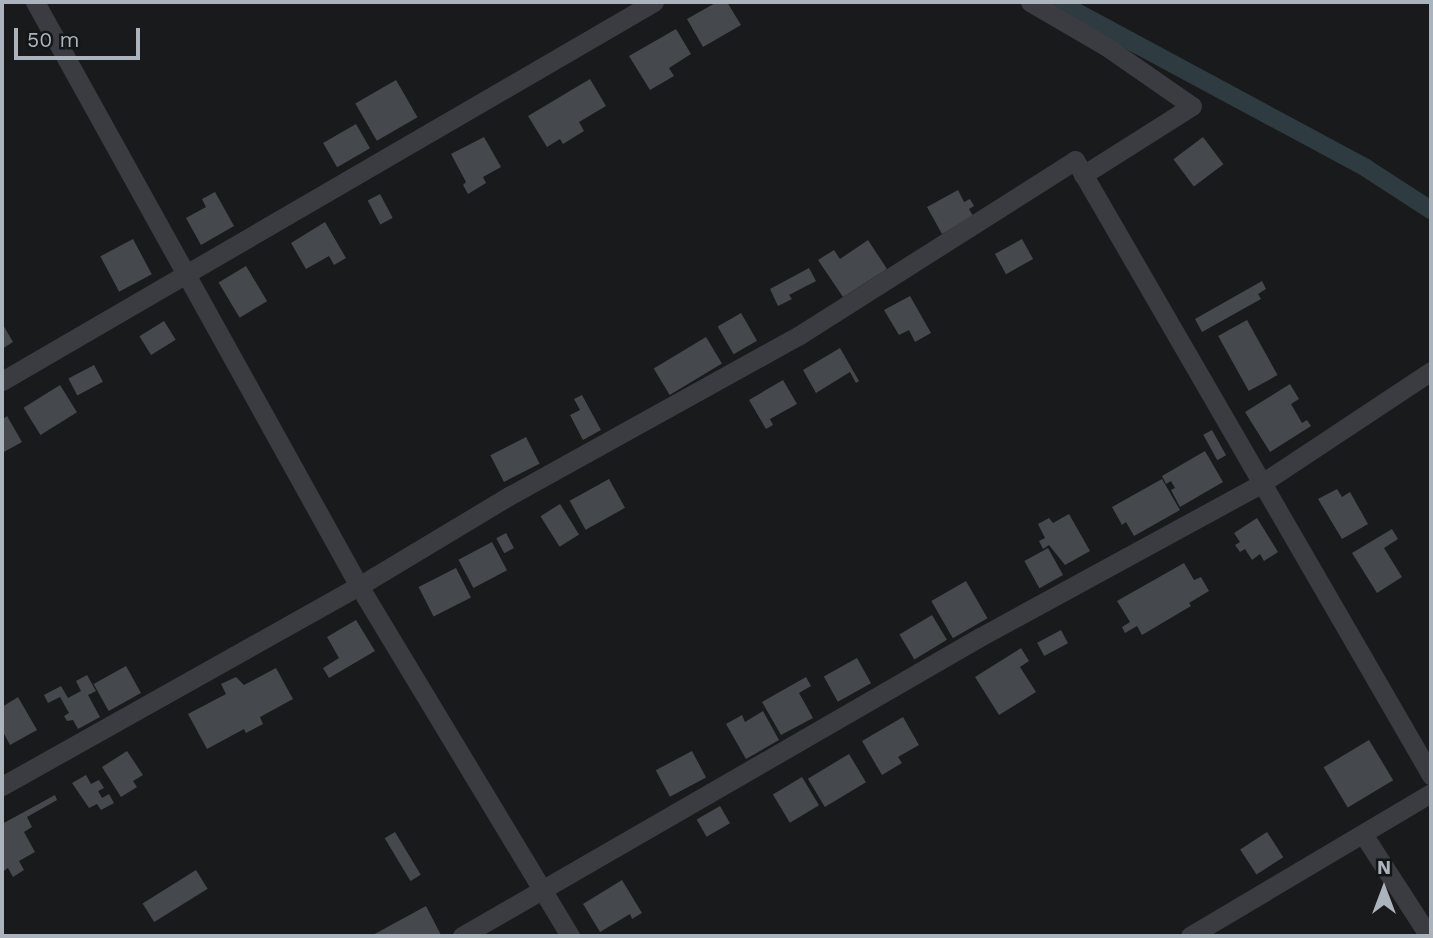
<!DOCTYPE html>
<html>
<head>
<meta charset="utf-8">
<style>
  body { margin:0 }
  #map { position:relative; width:1433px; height:938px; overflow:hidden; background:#191a1c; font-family:"Work Sans",sans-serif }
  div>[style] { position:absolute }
  .canal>* { height:18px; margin:-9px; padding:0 9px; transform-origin:9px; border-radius:9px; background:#2e3c41 }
  .building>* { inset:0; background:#45484c; transform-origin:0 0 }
  .minor>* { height:19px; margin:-9.5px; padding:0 9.5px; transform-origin:9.5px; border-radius:9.5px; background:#3a3c41 }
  span { translate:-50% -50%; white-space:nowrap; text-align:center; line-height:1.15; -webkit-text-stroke:7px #141517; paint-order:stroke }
  .frame { position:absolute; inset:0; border:4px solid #abb3bc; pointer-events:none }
  .north { position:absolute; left:1349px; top:854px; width:70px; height:70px; -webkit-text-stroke:5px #141517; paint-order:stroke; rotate:0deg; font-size:19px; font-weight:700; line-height:28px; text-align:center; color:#abb3bc }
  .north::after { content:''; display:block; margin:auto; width:24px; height:32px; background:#abb3bc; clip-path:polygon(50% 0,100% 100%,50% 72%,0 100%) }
  .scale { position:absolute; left:14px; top:28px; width:126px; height:32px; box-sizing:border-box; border:4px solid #abb3bc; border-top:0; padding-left:9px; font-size:21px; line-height:24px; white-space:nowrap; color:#abb3bc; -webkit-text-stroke:5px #141517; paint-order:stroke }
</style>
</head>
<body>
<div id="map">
  <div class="canal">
    <div style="left:1058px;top:2px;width:350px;rotate:28.3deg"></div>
    <div style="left:1366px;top:168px;width:77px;rotate:32.9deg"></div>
  </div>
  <div class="building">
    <div style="clip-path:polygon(717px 2px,727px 2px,741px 25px,703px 47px,687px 19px)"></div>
    <div style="clip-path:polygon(676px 29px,691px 54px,669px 68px,674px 76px,650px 90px,629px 56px)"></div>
    <div style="clip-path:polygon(590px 79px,606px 106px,579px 122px,584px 131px,563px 144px,560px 139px,547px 147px,528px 116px)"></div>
    <div style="left:396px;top:80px;width:43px;height:47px;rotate:60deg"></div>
    <div style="left:356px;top:124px;width:28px;height:38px;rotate:60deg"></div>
    <div style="clip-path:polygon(484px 137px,501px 167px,483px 177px,486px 183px,468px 194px,463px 185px,466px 182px,451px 154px)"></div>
    <div style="left:1203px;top:137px;width:34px;height:37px;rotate:53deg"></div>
    <div style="clip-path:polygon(958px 190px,964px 202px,970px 199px,974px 206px,969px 209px,973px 216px,942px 234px,927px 207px)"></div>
    <div style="clip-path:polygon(215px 192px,234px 226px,201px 245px,186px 218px,206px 207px,202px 199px)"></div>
    <div style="left:380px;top:194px;width:27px;height:14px;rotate:62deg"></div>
    <div style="clip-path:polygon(325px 222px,346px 258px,334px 265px,329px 256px,306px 269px,291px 243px)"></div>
    <div style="left:133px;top:239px;width:40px;height:37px;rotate:62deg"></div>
    <div style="left:1022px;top:239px;width:23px;height:31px;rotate:61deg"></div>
    <div style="clip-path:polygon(868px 240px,887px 269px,843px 297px,818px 260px,834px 250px,840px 259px)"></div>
    <div style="left:246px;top:266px;width:41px;height:32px;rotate:59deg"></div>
    <div style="clip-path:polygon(809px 268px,816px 281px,789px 295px,792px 299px,778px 306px,770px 289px)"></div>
    <div style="clip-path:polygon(1262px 281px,1266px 289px,1258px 294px,1261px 299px,1202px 332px,1195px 319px)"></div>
    <div style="clip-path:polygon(910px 296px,931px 333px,915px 342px,909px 330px,899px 335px,884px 310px)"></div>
    <div style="left:741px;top:313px;width:32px;height:27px;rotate:60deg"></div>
    <div style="left:1247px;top:320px;width:63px;height:33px;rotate:61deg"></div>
    <div style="left:164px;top:321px;width:22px;height:29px;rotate:58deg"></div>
    <div style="clip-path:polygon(2px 323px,13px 342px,2px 349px)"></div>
    <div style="left:706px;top:337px;width:31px;height:61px;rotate:59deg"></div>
    <div style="clip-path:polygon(840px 348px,859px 381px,856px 383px,850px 372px,816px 393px,803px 370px)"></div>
    <div style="left:94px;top:365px;width:19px;height:29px;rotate:62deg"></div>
    <div style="clip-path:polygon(783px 380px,797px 404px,770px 419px,773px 425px,766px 429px,749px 400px)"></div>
    <div style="clip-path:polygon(1290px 384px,1299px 399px,1291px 404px,1302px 423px,1307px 420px,1311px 426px,1270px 452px,1245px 412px)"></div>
    <div style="left:60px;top:385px;width:32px;height:43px;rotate:58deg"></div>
    <div style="clip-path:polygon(582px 395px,601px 430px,583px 440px,570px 415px,580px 410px,574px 399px)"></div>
    <div style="clip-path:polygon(7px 416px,22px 442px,2px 453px,2px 420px)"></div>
    <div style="left:1212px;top:430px;width:29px;height:10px;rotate:61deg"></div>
    <div style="left:526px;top:437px;width:30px;height:40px;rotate:63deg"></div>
    <div style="clip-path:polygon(1205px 451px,1223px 482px,1180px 507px,1171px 490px,1175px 488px,1171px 481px,1166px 484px,1162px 476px)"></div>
    <div style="left:609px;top:479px;width:33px;height:45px;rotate:61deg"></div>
    <div style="clip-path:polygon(1162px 479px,1180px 510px,1134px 536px,1126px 522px,1122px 525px,1112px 507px)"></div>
    <div style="clip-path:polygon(1337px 489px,1342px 497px,1350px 492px,1368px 524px,1342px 539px,1318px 499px)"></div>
    <div style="left:560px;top:504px;width:36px;height:23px;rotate:58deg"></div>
    <div style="clip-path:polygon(1069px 514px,1090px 551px,1065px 565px,1049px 545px,1043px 549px,1039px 541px,1045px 538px,1038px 524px,1049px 518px,1053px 523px)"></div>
    <div style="clip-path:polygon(1257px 518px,1278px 552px,1264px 561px,1260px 554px,1252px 560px,1245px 549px,1240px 552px,1235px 545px,1240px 542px,1234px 533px)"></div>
    <div style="clip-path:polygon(1392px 529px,1398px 539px,1384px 548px,1402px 577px,1377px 593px,1352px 553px)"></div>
    <div style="left:506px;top:533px;width:17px;height:11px;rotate:62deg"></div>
    <div style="left:492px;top:542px;width:32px;height:38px;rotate:62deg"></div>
    <div style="left:1048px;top:548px;width:31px;height:27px;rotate:61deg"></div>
    <div style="clip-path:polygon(1184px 563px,1194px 580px,1201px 577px,1209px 591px,1189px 603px,1191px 606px,1142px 635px,1137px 626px,1125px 633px,1122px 627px,1130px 622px,1117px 601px)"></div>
    <div style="left:456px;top:568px;width:33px;height:42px;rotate:63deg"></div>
    <div style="left:966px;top:581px;width:43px;height:40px;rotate:60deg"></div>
    <div style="left:932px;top:615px;width:29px;height:38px;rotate:59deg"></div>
    <div style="clip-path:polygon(356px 620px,375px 651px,329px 678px,323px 668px,339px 658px,327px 637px)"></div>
    <div style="left:1061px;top:630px;width:15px;height:27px;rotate:62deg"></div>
    <div style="clip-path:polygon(1021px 648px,1029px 661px,1020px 667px,1036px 692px,999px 715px,975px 677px)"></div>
    <div style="left:857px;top:658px;width:29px;height:38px;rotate:61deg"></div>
    <div style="left:126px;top:666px;width:31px;height:37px;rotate:61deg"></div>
    <div style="clip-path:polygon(276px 668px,293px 699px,260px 717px,263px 724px,246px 733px,244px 729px,207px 749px,188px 714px,226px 694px,221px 684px,236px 677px,244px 685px)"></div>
    <div style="clip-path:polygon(87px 675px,96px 691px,88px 695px,100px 717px,78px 729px,73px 720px,67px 721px,64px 716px,69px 713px,60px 697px,48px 703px,44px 695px,61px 686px,68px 698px,81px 691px,76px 681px)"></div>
    <div style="clip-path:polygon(806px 677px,811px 686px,799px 693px,813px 718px,781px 735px,762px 702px)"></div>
    <div style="clip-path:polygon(18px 697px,37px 730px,10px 745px,2px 730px,2px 707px)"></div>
    <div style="clip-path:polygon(763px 711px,779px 740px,746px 759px,726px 724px,742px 715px,745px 722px)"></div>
    <div style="clip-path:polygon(903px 717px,919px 745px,898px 757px,902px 763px,882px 775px,862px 741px)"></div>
    <div style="left:1369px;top:740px;width:47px;height:53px;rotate:59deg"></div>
    <div style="clip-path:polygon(127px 751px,143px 775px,133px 781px,137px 787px,121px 797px,102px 767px)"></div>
    <div style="left:692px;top:751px;width:30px;height:41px;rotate:62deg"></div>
    <div style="left:849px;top:754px;width:33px;height:48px;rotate:59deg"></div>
    <div style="clip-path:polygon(86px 775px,91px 784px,99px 780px,104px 788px,98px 791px,102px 798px,109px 794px,114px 803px,101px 810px,97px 804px,89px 808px,72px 783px)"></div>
    <div style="left:802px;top:777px;width:33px;height:34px;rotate:59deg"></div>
    <div style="clip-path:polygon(55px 795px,57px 800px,27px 817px,32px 827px,24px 832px,35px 852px,19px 861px,24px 870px,13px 877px,8px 868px,2px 872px,2px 824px)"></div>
    <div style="left:720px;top:806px;width:20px;height:27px;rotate:60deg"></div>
    <div style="left:395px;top:832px;width:50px;height:12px;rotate:59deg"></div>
    <div style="left:1267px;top:832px;width:30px;height:32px;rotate:57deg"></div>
    <div style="left:196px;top:870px;width:22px;height:63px;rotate:58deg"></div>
    <div style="clip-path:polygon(622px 880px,642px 913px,632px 919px,630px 914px,600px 932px,583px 904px)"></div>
    <div style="clip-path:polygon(426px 906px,441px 935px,439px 936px,371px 936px)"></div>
  </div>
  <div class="minor">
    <div style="left:35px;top:2px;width:668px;rotate:60.98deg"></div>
    <div style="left:359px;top:586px;width:409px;rotate:58.9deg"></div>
    <div style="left:1030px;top:2px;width:89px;rotate:30.3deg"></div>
    <div style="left:1107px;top:47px;width:103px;rotate:34.8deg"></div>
    <div style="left:1192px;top:106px;width:129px;rotate:147.7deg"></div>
    <div style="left:2px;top:381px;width:754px;rotate:-30.17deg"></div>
    <div style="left:2px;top:786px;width:409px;rotate:-29.3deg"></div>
    <div style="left:359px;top:586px;width:175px;rotate:-31deg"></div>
    <div style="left:509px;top:496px;width:330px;rotate:-29deg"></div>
    <div style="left:798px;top:336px;width:328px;rotate:-32.4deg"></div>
    <div style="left:1075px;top:160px;width:711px;rotate:59.94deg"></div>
    <div style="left:1363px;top:834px;width:121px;rotate:57.1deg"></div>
    <div style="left:462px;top:936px;width:598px;rotate:-29.99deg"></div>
    <div style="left:980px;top:637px;width:321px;rotate:-28.6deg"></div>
    <div style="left:1262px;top:483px;width:203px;rotate:-33.5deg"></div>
    <div style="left:1190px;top:936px;width:280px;rotate:-30.7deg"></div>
  </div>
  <div class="frame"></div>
  <div class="north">N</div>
  <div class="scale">50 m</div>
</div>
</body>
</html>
